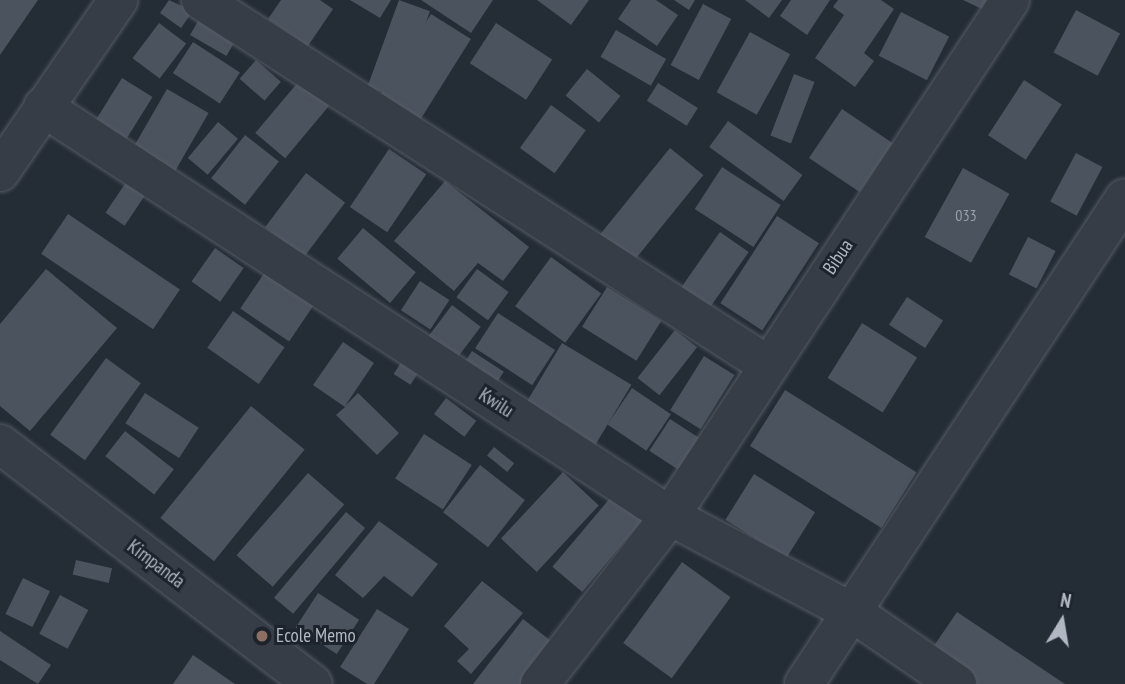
<!DOCTYPE html>
<html>
<head>
<meta charset="utf-8">
<style>
  body { margin:0 }
  #map { position:relative; width:1125px; height:684px; overflow:hidden; background:#242c36; font-family:"PT Sans Narrow",sans-serif }
  div>[style] { position:absolute }
  .building>* { inset:0; background:#4b535f; transform-origin:0 0 }
  .roads { filter:drop-shadow(0 0 2px #555b64) drop-shadow(0 0 2px #555b64) }
  .street>* { height:38px; margin:-19px; padding:0 19px; transform-origin:19px; border-radius:19px; background:#373d47 }
  .dots>* { width:19px; height:19px; translate:-50% -50%; box-sizing:border-box; border:4px solid #1c232b; border-radius:50% }
  span { translate:-50% -50%; white-space:nowrap; text-align:center; line-height:1.15; -webkit-text-stroke:6px #1c232b; paint-order:stroke }
  .number-label { font-size:16px; color:#989faa }
  .number-label span { -webkit-text-stroke-width:0 }
  .street-label { font-size:19px; color:#b2b8c3 }
  .poi-label { font-size:19px; color:#b2b8c3 }
  .left { translate:0 -50%; text-align:left }
  .north { position:absolute; left:1027px; top:586px; width:70px; height:70px; -webkit-text-stroke:5px #1c232b; paint-order:stroke; rotate:11deg; font-size:19px; font-weight:700; line-height:28px; text-align:center; color:#b2b8c3 }
  .north::after { content:''; display:block; margin:auto; width:24px; height:32px; background:#b2b8c3; clip-path:polygon(50% 0,100% 100%,50% 72%,0 100%) }
</style>
</head>
<body>
<div id="map">
  <div class="building">
    <div style="clip-path:polygon(0 0,38px 0,0 55px)"></div>
    <div style="clip-path:polygon(169px 0,193px 11px,181px 28px,160px 13px)"></div>
    <div style="clip-path:polygon(281px 0,320px 0,333px 9px,308px 46px,268px 19px)"></div>
    <div style="clip-path:polygon(350px 0,391px 0,380px 18px)"></div>
    <div style="left:399px;top:0;width:33px;height:92px;rotate:20deg"></div>
    <div style="clip-path:polygon(421px 0,493px 0,471px 33px)"></div>
    <div style="clip-path:polygon(537px 0,589px 0,571px 25px)"></div>
    <div style="clip-path:polygon(631px 0,656px 0,678px 15px,657px 46px,618px 19px)"></div>
    <div style="clip-path:polygon(674px 0,695px 0,689px 10px)"></div>
    <div style="clip-path:polygon(745px 0,782px 0,769px 18px)"></div>
    <div style="clip-path:polygon(791px 0,830px 0,807px 35px,780px 16px)"></div>
    <div style="clip-path:polygon(838px 0,881px 0,894px 9px,864px 53px,874px 61px,855px 87px,815px 58px,844px 15px,833px 7px)"></div>
    <div style="clip-path:polygon(963px 0,991px 0,986px 11px)"></div>
    <div style="left:703px;top:4px;width:32px;height:69px;rotate:28deg"></div>
    <div style="left:1076px;top:10px;width:50px;height:48px;rotate:28deg"></div>
    <div style="left:901px;top:12px;width:54px;height:49px;rotate:27deg"></div>
    <div style="left:431px;top:14px;width:47px;height:99px;rotate:32deg"></div>
    <div style="left:201px;top:16px;width:42px;height:22px;rotate:30deg"></div>
    <div style="left:159px;top:23px;width:34px;height:44px;rotate:37deg"></div>
    <div style="left:496px;top:23px;width:67px;height:48px;rotate:33deg"></div>
    <div style="left:616px;top:30px;width:58px;height:31px;rotate:30deg"></div>
    <div style="left:750px;top:32px;width:46px;height:69px;rotate:29deg"></div>
    <div style="left:193px;top:42px;width:56px;height:37px;rotate:33deg"></div>
    <div style="left:256px;top:60px;width:33px;height:25px;rotate:41deg"></div>
    <div style="left:587px;top:69px;width:43px;height:34px;rotate:39deg"></div>
    <div style="left:794px;top:74px;width:22px;height:66px;rotate:21deg"></div>
    <div style="left:122px;top:78px;width:36px;height:50px;rotate:32deg"></div>
    <div style="left:1024px;top:80px;width:45px;height:66px;rotate:33deg"></div>
    <div style="left:299px;top:81px;width:39px;height:68px;rotate:40deg"></div>
    <div style="left:658px;top:83px;width:47px;height:21px;rotate:32deg"></div>
    <div style="left:167px;top:89px;width:48px;height:68px;rotate:30deg"></div>
    <div style="left:551px;top:105px;width:43px;height:53px;rotate:36deg"></div>
    <div style="left:842px;top:109px;width:61px;height:59px;rotate:34deg"></div>
    <div style="left:728px;top:121px;width:92px;height:32px;rotate:36deg"></div>
    <div style="left:218px;top:122px;width:26px;height:47px;rotate:40deg"></div>
    <div style="left:245px;top:135px;width:43px;height:55px;rotate:38deg"></div>
    <div style="left:670px;top:148px;width:43px;height:116px;rotate:39deg"></div>
    <div style="left:389px;top:149px;width:45px;height:70px;rotate:34deg"></div>
    <div style="left:1076px;top:153px;width:30px;height:55px;rotate:28deg"></div>
    <div style="left:722px;top:167px;width:70px;height:50px;rotate:33deg"></div>
    <div style="left:963px;top:168px;width:53px;height:79px;rotate:29deg"></div>
    <div style="left:306px;top:173px;width:49px;height:68px;rotate:37deg"></div>
    <div style="left:129px;top:178px;width:23px;height:42px;rotate:34deg"></div>
    <div style="clip-path:polygon(445px 181px,529px 247px,503px 281px,478px 263px,454px 291px,394px 241px)"></div>
    <div style="left:68px;top:214px;width:135px;height:48px;rotate:34deg"></div>
    <div style="left:777px;top:216px;width:50px;height:104px;rotate:33deg"></div>
    <div style="left:363px;top:228px;width:69px;height:40px;rotate:40deg"></div>
    <div style="left:720px;top:232px;width:35px;height:68px;rotate:35deg"></div>
    <div style="left:1028px;top:237px;width:31px;height:42px;rotate:27deg"></div>
    <div style="left:215px;top:248px;width:35px;height:41px;rotate:35deg"></div>
    <div style="left:551px;top:257px;width:62px;height:61px;rotate:36deg"></div>
    <div style="left:271px;top:263px;width:59px;height:55px;rotate:34deg"></div>
    <div style="clip-path:polygon(46px 269px,117px 328px,30px 431px,0 406px,0 324px)"></div>
    <div style="left:477px;top:269px;width:39px;height:35px;rotate:36deg"></div>
    <div style="left:420px;top:281px;width:35px;height:35px;rotate:33deg"></div>
    <div style="left:607px;top:287px;width:64px;height:47px;rotate:32deg"></div>
    <div style="left:907px;top:297px;width:43px;height:33px;rotate:33deg"></div>
    <div style="left:452px;top:305px;width:36px;height:49px;rotate:37deg"></div>
    <div style="left:233px;top:311px;width:63px;height:45px;rotate:35deg"></div>
    <div style="left:498px;top:313px;width:68px;height:42px;rotate:33deg"></div>
    <div style="left:862px;top:323px;width:65px;height:65px;rotate:32deg"></div>
    <div style="left:675px;top:330px;width:28px;height:61px;rotate:38deg"></div>
    <div style="clip-path:polygon(343px 342px,374px 363px,345px 406px,358px 393px,399px 433px,377px 455px,336px 415px,345px 407px,313px 385px)"></div>
    <div style="left:562px;top:343px;width:81px;height:74px;rotate:31deg"></div>
    <div style="left:472px;top:351px;width:38px;height:21px;rotate:33deg"></div>
    <div style="left:704px;top:356px;width:36px;height:64px;rotate:32deg"></div>
    <div style="left:106px;top:358px;width:43px;height:95px;rotate:36deg"></div>
    <div style="left:404px;top:358px;width:20px;height:19px;rotate:33deg"></div>
    <div style="left:632px;top:388px;width:47px;height:44px;rotate:34deg"></div>
    <div style="left:785px;top:390px;width:155px;height:66px;rotate:32deg"></div>
    <div style="left:145px;top:393px;width:64px;height:36px;rotate:33deg"></div>
    <div style="left:446px;top:398px;width:38px;height:20px;rotate:37deg"></div>
    <div style="left:251px;top:406px;width:69px;height:144px;rotate:39deg"></div>
    <div style="left:670px;top:419px;width:40px;height:38px;rotate:33deg"></div>
    <div style="left:125px;top:431px;width:62px;height:32px;rotate:38deg"></div>
    <div style="left:424px;top:434px;width:57px;height:53px;rotate:33deg"></div>
    <div style="left:494px;top:447px;width:26px;height:11px;rotate:39deg"></div>
    <div style="left:480px;top:465px;width:57px;height:60px;rotate:38deg"></div>
    <div style="left:563px;top:472px;width:49px;height:91px;rotate:43deg"></div>
    <div style="left:308px;top:473px;width:48px;height:109px;rotate:41deg"></div>
    <div style="left:754px;top:474px;width:72px;height:54px;rotate:32deg"></div>
    <div style="left:616px;top:491px;width:39px;height:99px;rotate:40deg"></div>
    <div style="left:346px;top:512px;width:25px;height:112px;rotate:40deg"></div>
    <div style="clip-path:polygon(379px 521px,438px 564px,412px 597px,384px 576px,363px 598px,335px 575px)"></div>
    <div style="left:76px;top:560px;width:37px;height:15px;rotate:13deg"></div>
    <div style="left:682px;top:562px;width:60px;height:100px;rotate:36deg"></div>
    <div style="left:23px;top:578px;width:30px;height:40px;rotate:26deg"></div>
    <div style="clip-path:polygon(482px 581px,523px 613px,471px 674px,457px 661px,469px 649px,444px 626px)"></div>
    <div style="left:318px;top:593px;width:49px;height:41px;rotate:33deg"></div>
    <div style="left:60px;top:595px;width:32px;height:44px;rotate:28deg"></div>
    <div style="clip-path:polygon(377px 609px,409px 629px,374px 684px,367px 684px,340px 667px)"></div>
    <div style="clip-path:polygon(957px 612px,1065px 684px,962px 684px,925px 659px)"></div>
    <div style="clip-path:polygon(523px 619px,560px 648px,532px 684px,473px 684px)"></div>
    <div style="clip-path:polygon(0 631px,51px 665px,38px 684px,0 660px)"></div>
    <div style="clip-path:polygon(193px 655px,235px 684px,173px 684px)"></div>
  </div>
  <div class="roads">
    <div class="street">
      <div style="left:201px;top:0;width:672px;rotate:32.79deg"></div>
      <div style="left:43px;top:107px;width:749px;rotate:33.12deg"></div>
      <div style="left:670px;top:516px;width:209px;rotate:27.9deg"></div>
      <div style="left:855px;top:614px;width:124px;rotate:34.5deg"></div>
      <div style="left:0;top:172px;width:209px;rotate:-55.5deg"></div>
      <div style="left:0;top:444px;width:394px;rotate:37.5deg"></div>
      <div style="left:540px;top:684px;width:212px;rotate:-52.3deg"></div>
      <div style="left:670px;top:516px;width:618px;rotate:-56.62deg"></div>
      <div style="left:804px;top:684px;width:582px;rotate:-56.56deg"></div>
    </div>
  </div>
  <div class="dots">
    <div style="left:262px;top:636px;background:#8d6e63"></div>
  </div>
  <div class="number-label">
    <span style="left:966px;top:215px">033</span>
  </div>
  <div class="street-label">
    <span style="left:838px;top:257px;rotate:-56deg">Bibua</span>
    <span style="left:496px;top:403px;rotate:33deg">Kwilu</span>
    <span style="left:156px;top:564px;rotate:37deg">Kimpanda</span>
  </div>
  <div class="poi-label">
    <span class="left" style="left:276px;top:636px">Ecole Memo</span>
  </div>
  <div class="north">N</div>
</div>
</body>
</html>
